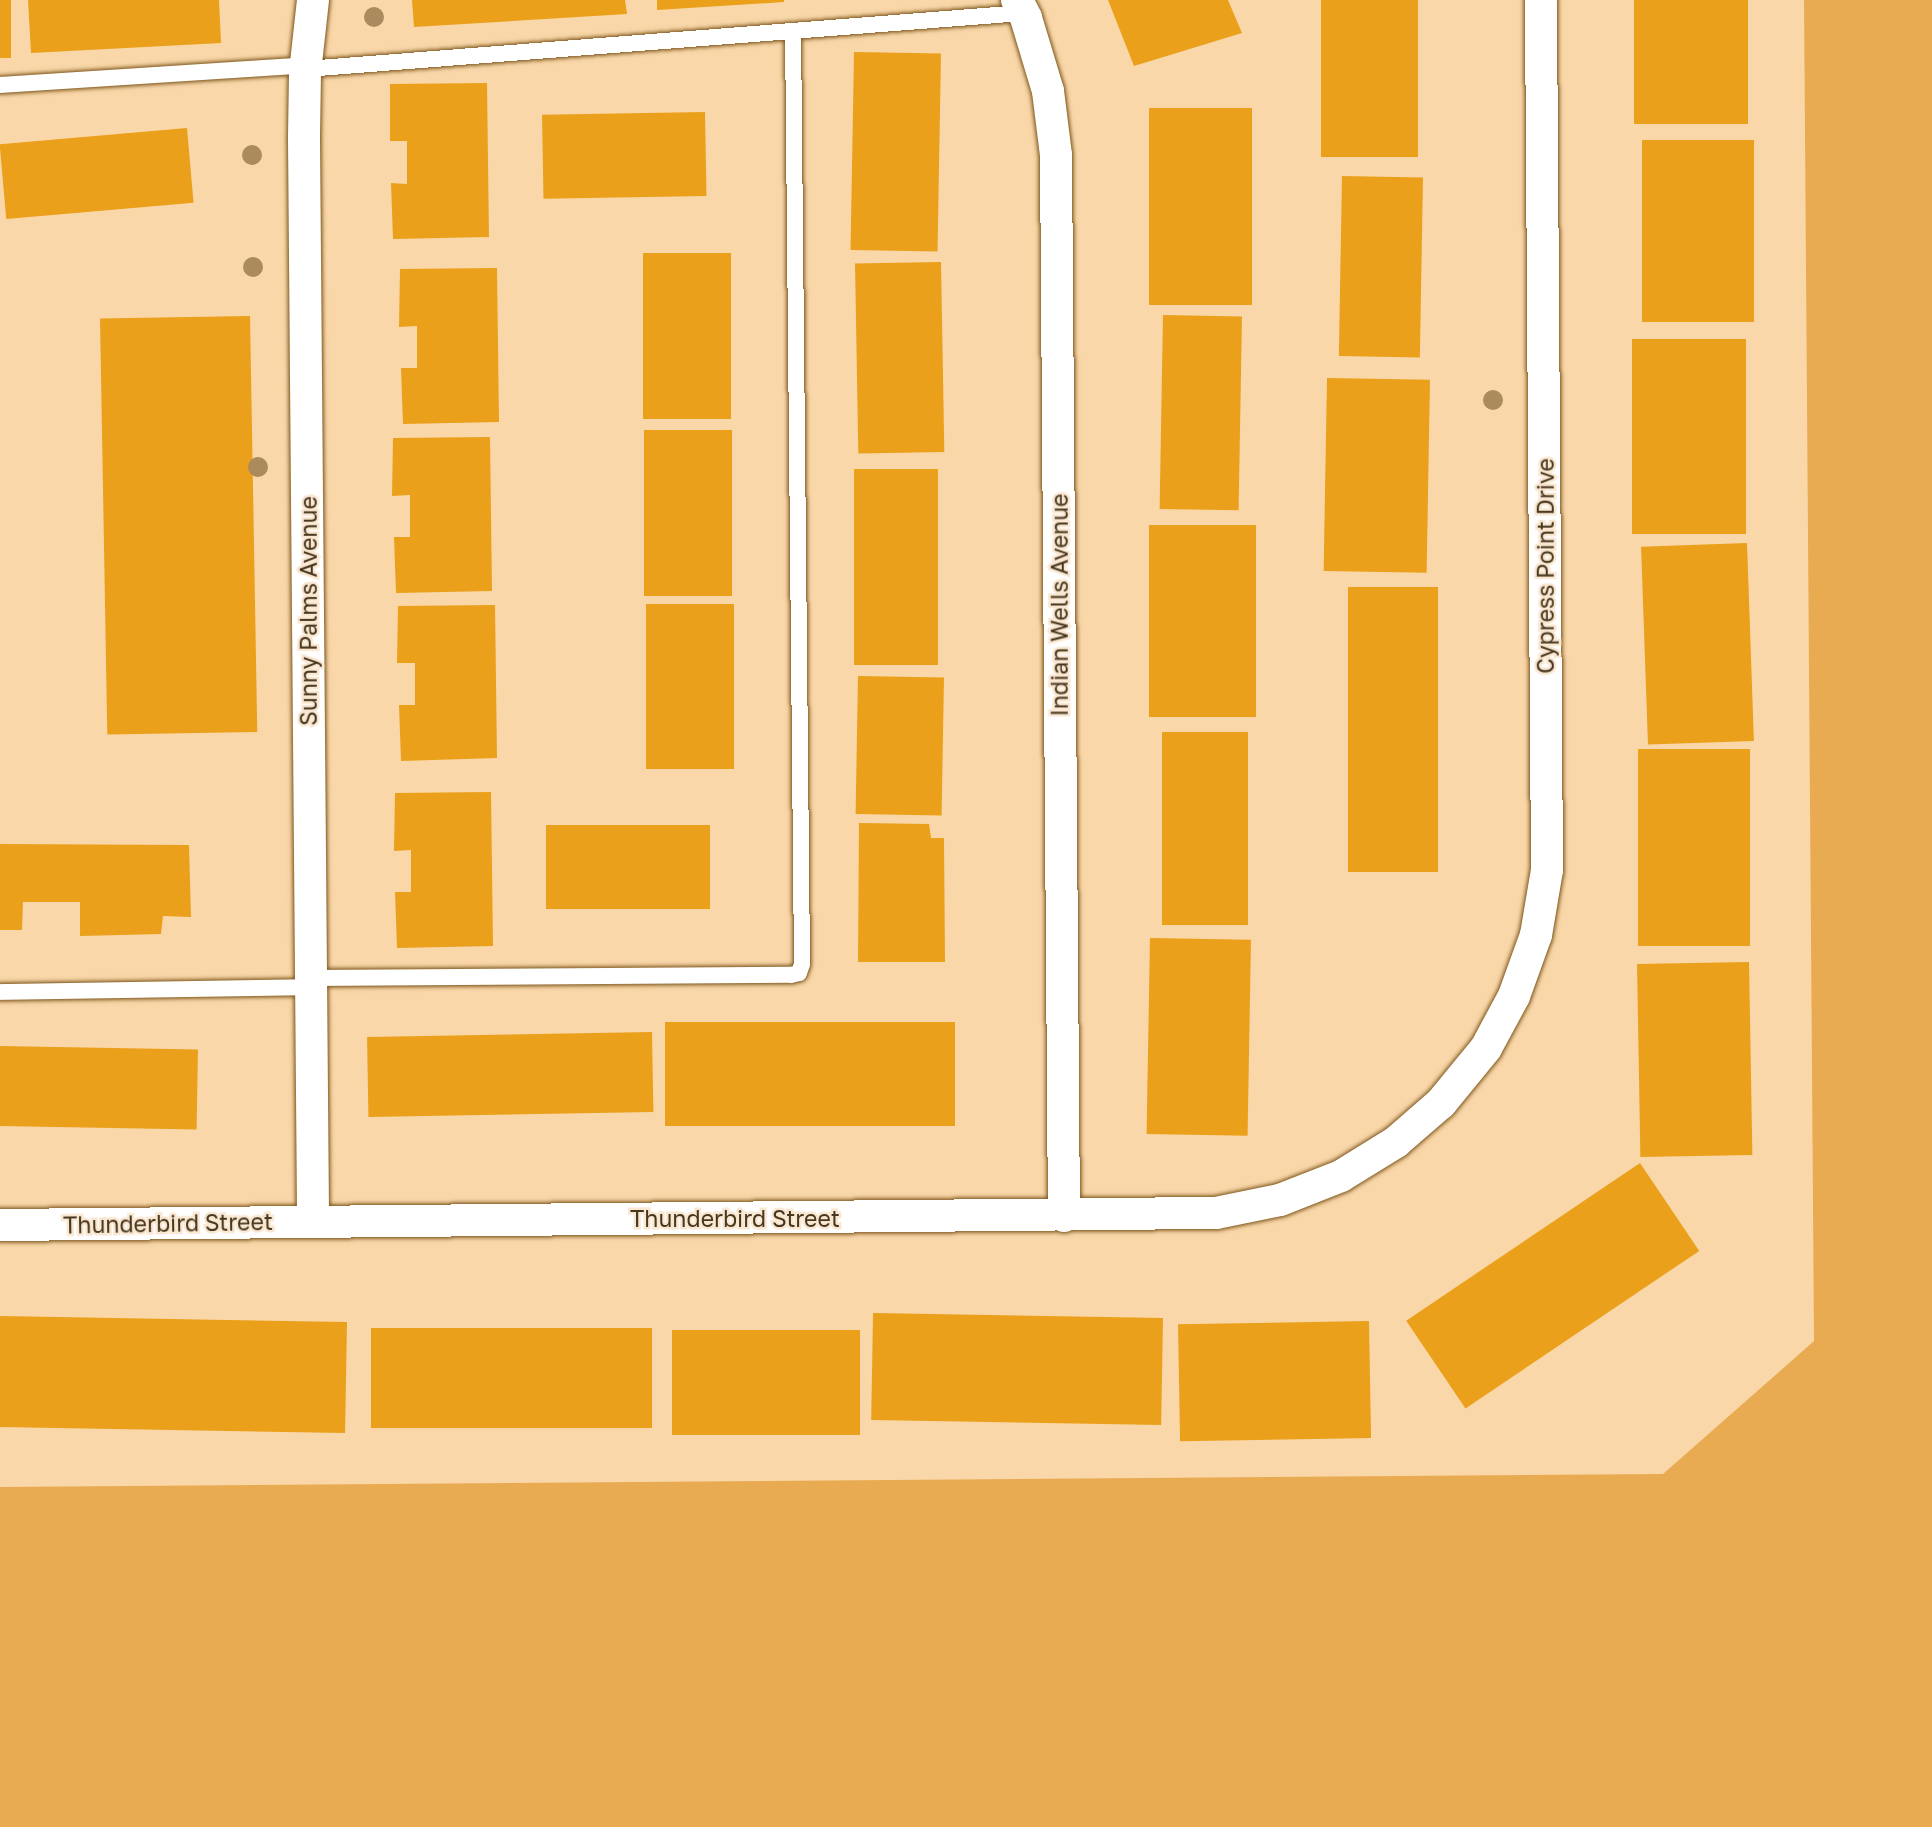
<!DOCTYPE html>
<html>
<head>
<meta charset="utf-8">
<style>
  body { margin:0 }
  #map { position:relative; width:1932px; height:1827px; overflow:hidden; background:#fad7a9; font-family:"Golos Text",sans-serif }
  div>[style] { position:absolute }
  .green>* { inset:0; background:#e8ab51 }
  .building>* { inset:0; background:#eaa01a; transform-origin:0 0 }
  .roads { filter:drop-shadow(0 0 2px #7d561b) drop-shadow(0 0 2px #7d561b) }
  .lane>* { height:16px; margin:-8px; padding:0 8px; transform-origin:8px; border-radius:8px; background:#fff }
  .street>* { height:32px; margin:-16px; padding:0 16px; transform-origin:16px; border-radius:16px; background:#fff }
  .trees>* { width:20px; height:20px; margin:-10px; border-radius:50%; background:#ab8b5d }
  span { translate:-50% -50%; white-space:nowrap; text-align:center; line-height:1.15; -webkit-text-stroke:5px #f9e7d1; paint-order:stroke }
  .street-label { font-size:23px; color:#48371f }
</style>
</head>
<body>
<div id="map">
  <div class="green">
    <div style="clip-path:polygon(1804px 0,1932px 0,1932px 1827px,0 1827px,0 1487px,1663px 1474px,1814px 1341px)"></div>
  </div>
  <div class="building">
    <div style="left:0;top:0;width:11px;height:58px"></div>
    <div style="clip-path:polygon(28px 0,219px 0,221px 43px,31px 53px)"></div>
    <div style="clip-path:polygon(412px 0,625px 0,627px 14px,414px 27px)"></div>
    <div style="clip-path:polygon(657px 0,784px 0,784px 2px,657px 10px)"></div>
    <div style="clip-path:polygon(1108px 0,1228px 0,1242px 33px,1134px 66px)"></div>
    <div style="left:1321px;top:0;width:97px;height:157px"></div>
    <div style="left:1634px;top:0;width:114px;height:124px"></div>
    <div style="left:854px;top:52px;width:87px;height:198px;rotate:1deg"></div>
    <div style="clip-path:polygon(487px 83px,489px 237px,393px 239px,391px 183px,407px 184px,407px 141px,390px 141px,390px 84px)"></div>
    <div style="left:1252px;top:108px;width:197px;height:103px;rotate:90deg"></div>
    <div style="left:705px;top:112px;width:84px;height:163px;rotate:89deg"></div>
    <div style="left:187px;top:128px;width:75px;height:188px;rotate:85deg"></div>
    <div style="left:1754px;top:140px;width:182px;height:112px;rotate:90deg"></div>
    <div style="left:1342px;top:176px;width:81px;height:180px;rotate:1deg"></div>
    <div style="left:731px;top:253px;width:166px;height:88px;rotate:90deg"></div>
    <div style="left:941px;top:262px;width:190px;height:86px;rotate:89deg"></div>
    <div style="clip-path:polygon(497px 268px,499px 422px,403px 424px,401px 368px,417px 368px,417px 326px,399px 327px,400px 269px)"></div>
    <div style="left:1163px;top:315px;width:79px;height:194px;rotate:1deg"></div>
    <div style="left:250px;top:316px;width:416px;height:150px;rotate:89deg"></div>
    <div style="left:1632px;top:339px;width:114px;height:195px"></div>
    <div style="left:1327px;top:378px;width:103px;height:193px;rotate:1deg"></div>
    <div style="left:732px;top:430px;width:166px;height:88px;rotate:90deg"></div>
    <div style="clip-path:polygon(490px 437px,492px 591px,396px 593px,394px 537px,410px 537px,410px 495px,392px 496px,393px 438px)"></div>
    <div style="left:854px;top:469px;width:84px;height:196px"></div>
    <div style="left:1256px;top:525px;width:192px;height:107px;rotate:90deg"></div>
    <div style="left:1747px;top:543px;width:198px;height:106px;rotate:88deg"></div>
    <div style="left:1348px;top:587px;width:90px;height:285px"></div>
    <div style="left:734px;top:604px;width:165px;height:88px;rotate:90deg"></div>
    <div style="clip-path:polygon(495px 605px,497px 758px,401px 761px,399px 705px,415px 705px,415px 663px,397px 663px,398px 606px)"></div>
    <div style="left:858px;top:676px;width:86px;height:138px;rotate:1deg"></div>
    <div style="left:1162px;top:732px;width:86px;height:193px"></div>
    <div style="left:1638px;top:749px;width:112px;height:197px"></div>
    <div style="clip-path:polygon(491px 792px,493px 946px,397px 948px,395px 892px,411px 892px,411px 850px,394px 851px,395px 793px)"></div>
    <div style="clip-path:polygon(859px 823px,929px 824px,931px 838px,944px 838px,945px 962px,858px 962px)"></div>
    <div style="left:710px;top:825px;width:84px;height:164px;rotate:90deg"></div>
    <div style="clip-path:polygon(0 844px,189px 845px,191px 917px,163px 916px,161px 934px,80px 936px,80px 902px,23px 902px,22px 930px,0 930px)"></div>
    <div style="left:1150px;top:938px;width:101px;height:196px;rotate:1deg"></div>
    <div style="left:1749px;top:962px;width:193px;height:112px;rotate:89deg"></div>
    <div style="left:665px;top:1022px;width:290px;height:104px"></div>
    <div style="left:652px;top:1032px;width:80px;height:285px;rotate:89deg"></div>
    <div style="left:0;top:1046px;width:198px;height:80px;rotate:1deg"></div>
    <div style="left:1640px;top:1163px;width:106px;height:282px;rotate:56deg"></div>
    <div style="left:1163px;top:1318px;width:107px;height:290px;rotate:91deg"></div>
    <div style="left:1369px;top:1321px;width:117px;height:191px;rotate:89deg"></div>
    <div style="left:347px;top:1322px;width:111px;height:347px;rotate:91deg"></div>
    <div style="left:371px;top:1328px;width:281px;height:100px"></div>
    <div style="left:672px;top:1330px;width:188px;height:105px"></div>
  </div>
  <div class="roads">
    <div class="lane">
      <div style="left:306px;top:69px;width:719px;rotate:-4.47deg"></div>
      <div style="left:0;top:85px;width:307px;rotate:-3.7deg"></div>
      <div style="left:311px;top:978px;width:480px;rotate:-0.4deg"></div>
      <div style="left:791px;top:975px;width:8px;rotate:-14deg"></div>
      <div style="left:799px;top:973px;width:9px;rotate:-72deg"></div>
      <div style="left:802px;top:964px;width:932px;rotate:-90.55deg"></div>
      <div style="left:0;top:992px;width:311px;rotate:-0.9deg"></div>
    </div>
    <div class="street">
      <div style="left:313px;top:0;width:73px;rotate:96.3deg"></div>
      <div style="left:305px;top:73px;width:66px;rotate:90.9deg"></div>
      <div style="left:304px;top:139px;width:1083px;rotate:89.52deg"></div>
      <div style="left:1017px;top:0;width:20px;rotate:63deg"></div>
      <div style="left:1026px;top:18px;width:76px;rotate:73.2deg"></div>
      <div style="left:1048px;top:91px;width:64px;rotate:82.9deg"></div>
      <div style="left:1056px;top:155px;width:1061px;rotate:89.57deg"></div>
      <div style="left:0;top:1225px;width:1216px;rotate:-0.57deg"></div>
      <div style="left:1216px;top:1213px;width:65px;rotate:-11.5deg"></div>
      <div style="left:1280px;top:1200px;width:66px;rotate:-21.5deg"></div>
      <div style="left:1341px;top:1176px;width:65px;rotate:-31.7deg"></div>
      <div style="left:1396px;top:1142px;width:60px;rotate:-40.9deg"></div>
      <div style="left:1441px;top:1103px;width:71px;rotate:-50.7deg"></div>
      <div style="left:1486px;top:1048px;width:59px;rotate:-61.7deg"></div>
      <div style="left:1514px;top:996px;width:65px;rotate:-70.2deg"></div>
      <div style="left:1536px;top:935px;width:66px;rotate:-80.4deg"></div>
      <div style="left:1547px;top:870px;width:870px;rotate:-90.4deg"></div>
    </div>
  </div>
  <div class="trees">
    <div style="left:374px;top:17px"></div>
    <div style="left:252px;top:155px"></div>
    <div style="left:253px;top:267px"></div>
    <div style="left:1493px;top:400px"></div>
    <div style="left:258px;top:467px"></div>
  </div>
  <div class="street-label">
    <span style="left:1545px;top:566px;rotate:-90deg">Cypress Point Drive</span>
    <span style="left:1059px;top:605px;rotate:-90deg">Indian Wells Avenue</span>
    <span style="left:308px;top:611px;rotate:-90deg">Sunny Palms Avenue</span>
    <span style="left:735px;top:1218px">Thunderbird Street</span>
    <span style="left:168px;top:1223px;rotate:-1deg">Thunderbird Street</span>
  </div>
</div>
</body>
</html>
